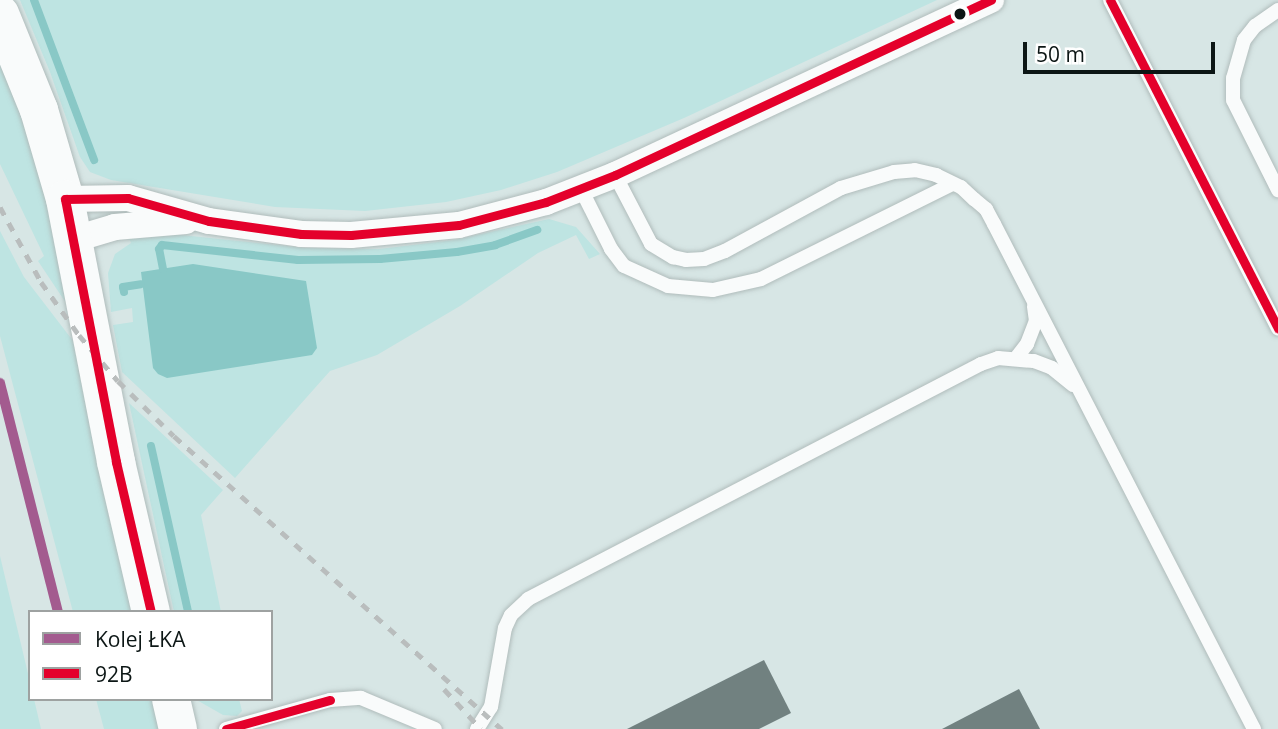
<!DOCTYPE html>
<html>
<head>
<meta charset="utf-8">
<style>
  body { margin:0 }
  #map { position:relative; width:1278px; height:729px; overflow:hidden; background:#d7e6e5; font-family:"Open Sans",sans-serif }
  div>[style] { position:absolute }
  .green>* { inset:0; background:#bee4e2 }
  .water>* { inset:0; background:#89c8c6 }
  .stream>* { height:8px; margin:-4px; padding:0 4px; transform-origin:4px; border-radius:4px; background:#89c8c6 }
  .building>* { inset:0; background:#718180 }
  .roads { filter:drop-shadow(0 0 2px #b0bcbb) drop-shadow(0 0 2px #b0bcbb) }
  .lane>* { height:14px; margin:-7px; padding:0 7px; transform-origin:7px; border-radius:7px; background:#f9fbfb }
  .street>* { height:26px; margin:-13px; padding:0 13px; transform-origin:13px; border-radius:13px; background:#f9fbfb }
  .secondary>* { height:38px; margin:-19px; padding:0 19px; transform-origin:19px; border-radius:19px; background:#f9fbfb }
  .rail>* { height:5px; margin-top:-2.5px; transform-origin:0; background:repeating-linear-gradient(90deg,#b9bdbd 0 9px,transparent 0 18px) }
  .bus-1>* { height:9px; margin:-4.5px; padding:0 4.5px; transform-origin:4.5px; border-radius:4.5px; background:#e4002b }
  .rail-1>* { height:10px; margin:-5px; padding:0 5px; transform-origin:5px; border-radius:5px; background:#a35b8f }
  .dots>* { width:19px; height:19px; translate:-50% -50%; box-sizing:border-box; border:4px solid #fff; border-radius:50% }
  span { translate:-50% -50%; white-space:nowrap; text-align:center; line-height:1.15; -webkit-text-stroke:7px #fff; paint-order:stroke }
  .legend { position:absolute; left:28px; top:610px; width:245px; height:91px; box-sizing:border-box; background:#fff; border:2px solid #9ea2a1; margin:0; padding:9px 12px; list-style:none; font-size:21px; color:#0c1615 }
  .legend li { display:flex; align-items:center; gap:14px; height:35px }
  .legend b { width:35px; border:2px solid #9ea2a1 }
  .scale { position:absolute; left:1023px; top:42px; width:192px; height:32px; box-sizing:border-box; border:4px solid #0c1615; border-top:0; padding-left:9px; font-size:21px; line-height:24px; white-space:nowrap; color:#0c1615; -webkit-text-stroke:5px #fff; paint-order:stroke }
</style>
</head>
<body>
<div id="map">
  <div class="green">
    <div style="clip-path:polygon(20px 0,937px 0,684px 118px,557px 172px,501px 190px,446px 202px,365px 211px,275px 207px,111px 180px,90px 172px,80px 157px,50px 72px)"></div>
    <div style="clip-path:polygon(0 56px,39px 161px,72px 312px,38px 261px,44px 256px,0 164px)"></div>
    <div style="clip-path:polygon(549px 219px,576px 227px,600px 254px,589px 259px,576px 235px,538px 253px,460px 306px,377px 355px,330px 371px,235px 478px,122px 372px,113px 325px,133px 322px,132px 308px,111px 312px,108px 273px,115px 254px,131px 243px,128px 236px,152px 232px,306px 248px,379px 249px,454px 240px)"></div>
    <div style="clip-path:polygon(0 231px,24px 277px,80px 350px,135px 612px,73px 612px,0 336px)"></div>
    <div style="clip-path:polygon(129px 403px,223px 490px,201px 515px,221px 612px,174px 612px)"></div>
    <div style="clip-path:polygon(0 556px,30px 682px,30px 699px,34px 699px,41px 729px,0 729px)"></div>
    <div style="clip-path:polygon(96px 699px,155px 699px,162px 729px,104px 729px)"></div>
    <div style="clip-path:polygon(195px 699px,239px 699px,242px 711px,237px 716px,223px 715px)"></div>
  </div>
  <div class="water">
    <div style="clip-path:polygon(193px 264px,306px 281px,317px 348px,312px 355px,167px 378px,158px 374px,153px 368px,141px 272px)"></div>
  </div>
  <div class="stream">
    <div style="left:34px;top:0;width:171px;rotate:69.4deg"></div>
    <div style="left:163px;top:269px;width:20px;rotate:-101deg"></div>
    <div style="left:159px;top:249px;width:5px;rotate:-53deg"></div>
    <div style="left:162px;top:245px;width:137px;rotate:6.3deg"></div>
    <div style="left:298px;top:260px;width:82px;rotate:-0.7deg"></div>
    <div style="left:380px;top:259px;width:77px;rotate:-5.2deg"></div>
    <div style="left:457px;top:252px;width:39px;rotate:-10deg"></div>
    <div style="left:495px;top:245px;width:45px;rotate:-19.7deg"></div>
    <div style="left:124px;top:292px;width:5px;rotate:-101deg"></div>
    <div style="left:123px;top:287px;width:18px;rotate:-9deg"></div>
    <div style="left:151px;top:446px;width:170px;rotate:77.4deg"></div>
  </div>
  <div class="building">
    <div style="clip-path:polygon(764px 660px,791px 713px,759px 729px,627px 729px)"></div>
    <div style="clip-path:polygon(1019px 689px,1040px 729px,942px 729px)"></div>
  </div>
  <div class="roads">
    <div class="lane">
      <div style="left:1110px;top:0;width:369px;rotate:62.9deg"></div>
      <div style="left:1278px;top:10px;width:28px;rotate:145deg"></div>
      <div style="left:1255px;top:26px;width:18px;rotate:128deg"></div>
      <div style="left:1244px;top:40px;width:40px;rotate:106deg"></div>
      <div style="left:1233px;top:78px;width:22px;rotate:90deg"></div>
      <div style="left:1233px;top:100px;width:101px;rotate:63.4deg"></div>
      <div style="left:615px;top:175px;width:78px;rotate:62.4deg"></div>
      <div style="left:651px;top:244px;width:26px;rotate:31deg"></div>
      <div style="left:673px;top:257px;width:13px;rotate:13deg"></div>
      <div style="left:686px;top:260px;width:18px;rotate:-3deg"></div>
      <div style="left:704px;top:259px;width:22px;rotate:-21deg"></div>
      <div style="left:725px;top:251px;width:132px;rotate:-28.5deg"></div>
      <div style="left:841px;top:188px;width:55px;rotate:-16.8deg"></div>
      <div style="left:894px;top:172px;width:21px;rotate:-5deg"></div>
      <div style="left:915px;top:170px;width:22px;rotate:13deg"></div>
      <div style="left:936px;top:175px;width:28px;rotate:26deg"></div>
      <div style="left:961px;top:187px;width:18px;rotate:43deg"></div>
      <div style="left:974px;top:199px;width:16px;rotate:40deg"></div>
      <div style="left:986px;top:209px;width:17px;rotate:62deg"></div>
      <div style="left:994px;top:224px;width:568px;rotate:62.76deg"></div>
      <div style="left:581px;top:189px;width:67px;rotate:63.4deg"></div>
      <div style="left:611px;top:249px;width:21px;rotate:53deg"></div>
      <div style="left:624px;top:266px;width:48px;rotate:24.4deg"></div>
      <div style="left:668px;top:286px;width:45px;rotate:5.1deg"></div>
      <div style="left:713px;top:290px;width:49px;rotate:-12.9deg"></div>
      <div style="left:761px;top:279px;width:213px;rotate:-26.4deg"></div>
      <div style="left:1016px;top:358px;width:18px;rotate:-52deg"></div>
      <div style="left:1027px;top:344px;width:25px;rotate:-69deg"></div>
      <div style="left:1036px;top:321px;width:15px;rotate:-98deg"></div>
      <div style="left:226px;top:729px;width:108px;rotate:-15.6deg"></div>
      <div style="left:330px;top:700px;width:31px;rotate:-4deg"></div>
      <div style="left:361px;top:698px;width:80px;rotate:22.7deg"></div>
      <div style="left:477px;top:729px;width:26px;rotate:-58deg"></div>
      <div style="left:491px;top:707px;width:80px;rotate:-80deg"></div>
      <div style="left:505px;top:628px;width:14px;rotate:-65deg"></div>
      <div style="left:511px;top:615px;width:23px;rotate:-43deg"></div>
      <div style="left:528px;top:599px;width:510px;rotate:-27.42deg"></div>
      <div style="left:981px;top:364px;width:18px;rotate:-19deg"></div>
      <div style="left:998px;top:358px;width:36px;rotate:5deg"></div>
      <div style="left:1034px;top:361px;width:19px;rotate:21deg"></div>
      <div style="left:1052px;top:368px;width:27px;rotate:39deg"></div>
    </div>
    <div class="street">
      <div style="left:65px;top:199px;width:63px;rotate:-0.9deg"></div>
      <div style="left:128px;top:198px;width:84px;rotate:15.9deg"></div>
      <div style="left:209px;top:221px;width:93px;rotate:8deg"></div>
      <div style="left:301px;top:234px;width:50px;rotate:1.1deg"></div>
      <div style="left:351px;top:235px;width:108px;rotate:-5.3deg"></div>
      <div style="left:459px;top:225px;width:90px;rotate:-14.8deg"></div>
      <div style="left:546px;top:202px;width:74px;rotate:-21.4deg"></div>
      <div style="left:615px;top:175px;width:415px;rotate:-25deg"></div>
      <div style="left:75px;top:239px;width:42px;rotate:-16.7deg"></div>
      <div style="left:115px;top:227px;width:71px;rotate:-4.8deg"></div>
    </div>
    <div class="secondary">
      <div style="left:0;top:14px;width:104px;rotate:67.9deg"></div>
      <div style="left:39px;top:110px;width:93px;rotate:73.7deg"></div>
      <div style="left:65px;top:199px;width:268px;rotate:79deg"></div>
      <div style="left:116px;top:462px;width:154px;rotate:76.9deg"></div>
      <div style="left:171px;top:699px;width:31px;rotate:77deg"></div>
    </div>
  </div>
  <div class="rail">
    <div style="left:0;top:207px;width:85px;rotate:61.3deg"></div>
    <div style="left:41px;top:282px;width:65px;rotate:54.4deg"></div>
    <div style="left:79px;top:335px;width:60px;rotate:49.7deg"></div>
    <div style="left:118px;top:381px;width:78px;rotate:44.5deg"></div>
    <div style="left:174px;top:436px;width:440px;rotate:41.8deg"></div>
    <div style="left:444px;top:689px;width:54px;rotate:47.2deg"></div>
  </div>
  <div class="bus-1">
    <div style="left:1110px;top:0;width:369px;rotate:62.9deg"></div>
    <div style="left:65px;top:199px;width:63px;rotate:-0.9deg"></div>
    <div style="left:128px;top:198px;width:84px;rotate:15.9deg"></div>
    <div style="left:209px;top:221px;width:93px;rotate:8deg"></div>
    <div style="left:301px;top:234px;width:50px;rotate:1.1deg"></div>
    <div style="left:351px;top:235px;width:108px;rotate:-5.3deg"></div>
    <div style="left:459px;top:225px;width:90px;rotate:-14.8deg"></div>
    <div style="left:546px;top:202px;width:74px;rotate:-21.4deg"></div>
    <div style="left:615px;top:175px;width:415px;rotate:-25deg"></div>
    <div style="left:65px;top:199px;width:268px;rotate:79deg"></div>
    <div style="left:116px;top:462px;width:154px;rotate:76.9deg"></div>
    <div style="left:226px;top:729px;width:108px;rotate:-15.6deg"></div>
  </div>
  <div class="rail-1">
    <div style="left:0;top:383px;width:236px;rotate:75.8deg"></div>
  </div>
  <div class="dots">
    <div style="left:960px;top:14px;background:#0c1615"></div>
  </div>
  <ul class="legend">
  <li><b style="height:9px;background:#a35b8f"></b>Kolej ŁKA</li>
  <li><b style="height:9px;background:#e4002b"></b>92B</li>
  </ul>
  <div class="scale">50 m</div>
</div>
</body>
</html>
